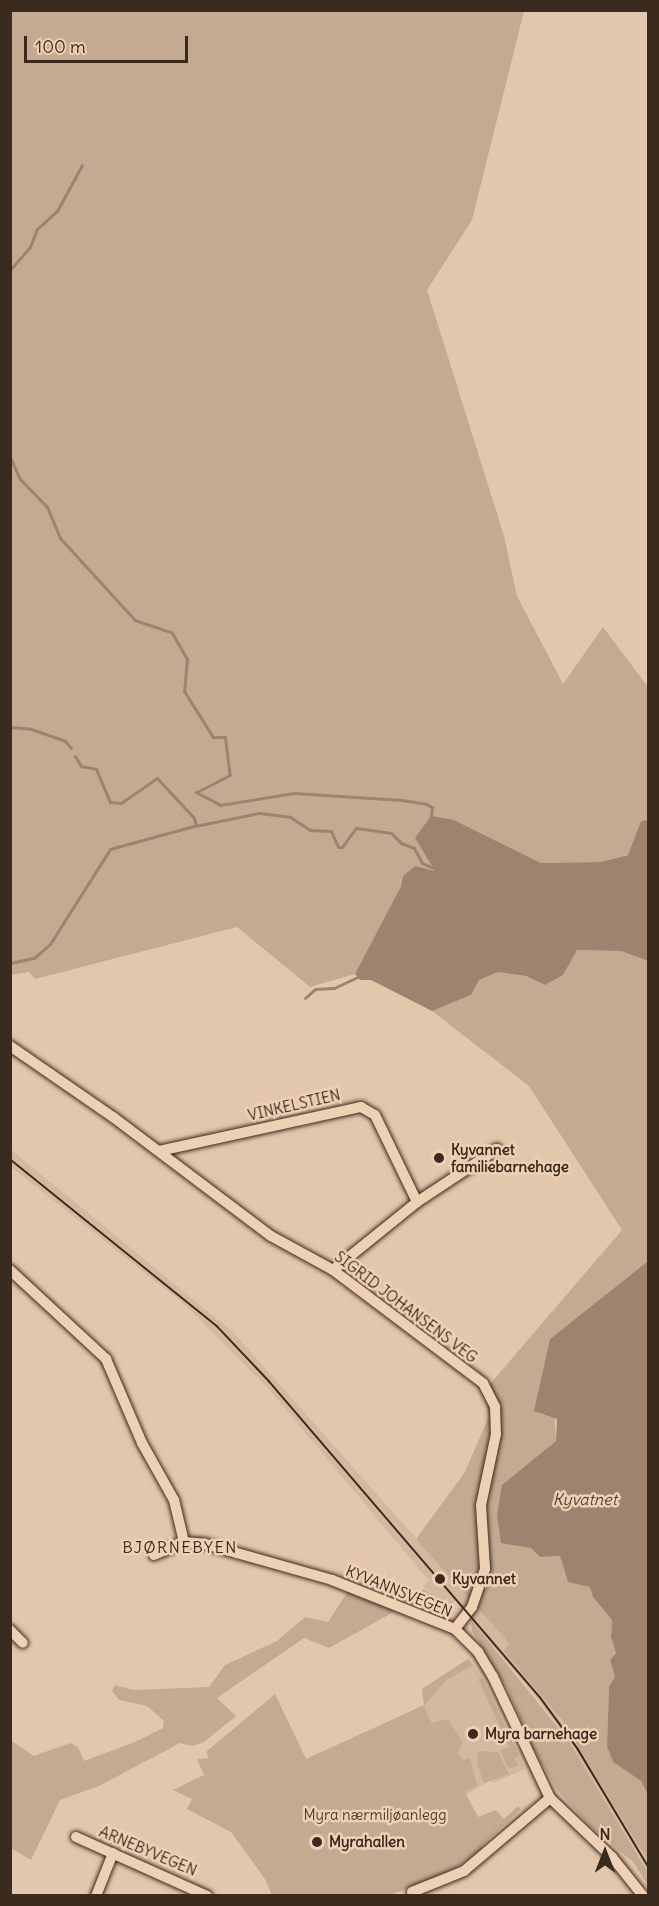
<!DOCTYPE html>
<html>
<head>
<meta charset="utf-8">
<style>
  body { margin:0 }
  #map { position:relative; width:659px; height:1906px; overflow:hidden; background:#e3c7ac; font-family:Delius,sans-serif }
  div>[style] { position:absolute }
  .built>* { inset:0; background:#d3b99f }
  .green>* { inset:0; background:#c4aa91 }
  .water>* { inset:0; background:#9c8470 }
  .stream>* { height:3px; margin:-1.5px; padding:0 1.5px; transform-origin:1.5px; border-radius:1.5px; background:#9c8470 }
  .roads { filter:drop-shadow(0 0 2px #3b2a1e) drop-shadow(0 0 2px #3b2a1e) }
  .street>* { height:10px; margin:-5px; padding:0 5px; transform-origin:5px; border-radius:5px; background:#eed1b5 }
  .tram>* { height:1.5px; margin:-0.75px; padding:0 0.75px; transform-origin:0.75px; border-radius:0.75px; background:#3b2a1e }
  .dots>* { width:16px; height:16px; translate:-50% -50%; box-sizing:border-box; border:3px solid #eed1b5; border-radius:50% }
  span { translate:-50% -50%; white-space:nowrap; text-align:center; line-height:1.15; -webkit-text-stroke:5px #eed1b5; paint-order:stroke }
  .street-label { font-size:15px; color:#3b2a1e }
  .poi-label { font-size:15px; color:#3b2a1e; font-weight:700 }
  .left { translate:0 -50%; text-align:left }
  .park-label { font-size:15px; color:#503d2f }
  .water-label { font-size:16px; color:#534032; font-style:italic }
  .neighbourhood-label { font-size:16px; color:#3b2a1e; letter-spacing:1.5px }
  .frame { position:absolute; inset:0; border:12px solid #3b2a1e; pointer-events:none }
  .north { position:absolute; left:575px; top:1822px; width:60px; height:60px; -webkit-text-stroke:4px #eed1b5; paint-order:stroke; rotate:0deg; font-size:16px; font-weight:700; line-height:24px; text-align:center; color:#3b2a1e }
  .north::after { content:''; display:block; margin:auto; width:21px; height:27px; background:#3b2a1e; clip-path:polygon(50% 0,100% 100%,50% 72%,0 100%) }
  .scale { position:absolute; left:24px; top:36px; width:164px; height:27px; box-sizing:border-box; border:3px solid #3b2a1e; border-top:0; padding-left:8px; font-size:18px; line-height:21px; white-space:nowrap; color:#3b2a1e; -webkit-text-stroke:4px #eed1b5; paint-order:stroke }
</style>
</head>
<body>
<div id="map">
  <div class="built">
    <div style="clip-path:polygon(10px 1149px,233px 1332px,509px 1643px,648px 1849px,648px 1873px,568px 1740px,536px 1697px,455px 1601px,444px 1610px,431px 1597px,423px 1586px,429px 1581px,268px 1388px,183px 1303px,11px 1167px)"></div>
    <div style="clip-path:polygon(468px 1659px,485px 1682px,525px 1769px,493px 1783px,491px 1780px,466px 1795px,424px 1705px,422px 1689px)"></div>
  </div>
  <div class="green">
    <div style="clip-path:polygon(11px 11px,524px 11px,472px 220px,427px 290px,504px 536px,517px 596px,563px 684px,603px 627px,648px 687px,648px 820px,641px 821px,629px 854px,600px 862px,541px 863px,454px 820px,435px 871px,415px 866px,403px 876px,401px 886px,355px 974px,310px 987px,237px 927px,35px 979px,29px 972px,11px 975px)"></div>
    <div style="clip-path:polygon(576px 950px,621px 951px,648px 961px,648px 1261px,550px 1339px,556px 1441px,502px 1485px,502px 1542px,531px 1548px,540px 1557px,560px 1556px,568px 1582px,591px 1587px,593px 1597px,612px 1620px,611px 1637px,616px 1653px,610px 1660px,615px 1677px,609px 1686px,607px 1746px,613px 1762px,641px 1781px,648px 1795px,648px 1861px,561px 1719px,504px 1651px,509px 1643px,416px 1539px,465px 1472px,489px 1416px,484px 1391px,622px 1230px,529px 1086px,432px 1011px,471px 995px,479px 980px,498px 972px,526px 976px,545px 985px,563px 975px)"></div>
    <div style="clip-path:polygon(424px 1589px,444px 1610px,447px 1616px,406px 1602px)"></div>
    <div style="clip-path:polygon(348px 1591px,399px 1609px,329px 1648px,304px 1638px,217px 1698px,236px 1716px,204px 1742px,192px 1746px,180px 1743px,99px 1786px,60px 1800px,31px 1860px,11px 1848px,10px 1740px,34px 1756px,70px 1743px,78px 1747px,84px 1761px,135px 1742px,163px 1728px,164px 1721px,147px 1706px,119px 1700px,112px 1691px,115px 1685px,133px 1690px,209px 1687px,225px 1665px,277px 1641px,305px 1617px,328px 1622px)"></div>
    <div style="clip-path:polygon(471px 1620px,568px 1740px,648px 1873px,648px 1885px,633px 1862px,587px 1823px,558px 1791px,532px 1746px,508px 1689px,472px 1631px)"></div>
    <div style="clip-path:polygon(468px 1659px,473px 1665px,446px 1680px,424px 1706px,432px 1723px,448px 1719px,463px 1742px,458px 1753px,463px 1760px,470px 1758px,477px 1786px,465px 1792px,478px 1817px,496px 1810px,504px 1819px,518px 1806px,521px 1809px,481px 1846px,484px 1848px,446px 1874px,390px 1895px,272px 1895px,265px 1879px,231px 1832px,187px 1809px,192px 1799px,173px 1790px,204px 1775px,197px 1759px,209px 1758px,206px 1752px,275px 1694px,306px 1759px,424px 1705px,422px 1689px)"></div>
    <div style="clip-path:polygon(482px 1678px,519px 1756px,515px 1758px,518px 1765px,509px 1769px,500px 1751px,509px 1747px,478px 1679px)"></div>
    <div style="clip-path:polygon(478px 1751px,498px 1752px,509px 1774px,484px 1783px,477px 1764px)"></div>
  </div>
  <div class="water">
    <div style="clip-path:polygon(431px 816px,454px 820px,541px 863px,600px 862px,628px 855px,641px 821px,648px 820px,648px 961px,621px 951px,577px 950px,563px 975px,545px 985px,526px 976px,498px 972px,479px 980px,471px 995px,432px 1011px,371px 980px,360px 980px,355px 974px,401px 886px,403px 876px,415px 866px,435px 871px,415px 838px)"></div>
    <div style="clip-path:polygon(648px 1261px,648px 1795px,641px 1781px,613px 1762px,607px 1746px,609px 1686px,615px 1677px,610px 1660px,616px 1653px,611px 1637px,612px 1620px,593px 1597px,590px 1587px,568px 1582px,560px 1556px,540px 1557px,531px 1548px,501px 1543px,497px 1515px,502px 1485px,556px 1441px,557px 1419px,534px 1411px,550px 1339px)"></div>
  </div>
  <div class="stream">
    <div style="left:10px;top:270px;width:30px;rotate:-49deg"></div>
    <div style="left:30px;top:247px;width:19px;rotate:-69deg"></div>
    <div style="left:37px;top:229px;width:27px;rotate:-42deg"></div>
    <div style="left:57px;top:211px;width:52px;rotate:-61.5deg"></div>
    <div style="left:10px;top:457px;width:24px;rotate:66deg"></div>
    <div style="left:20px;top:479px;width:39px;rotate:46deg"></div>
    <div style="left:47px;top:507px;width:34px;rotate:67deg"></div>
    <div style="left:60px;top:538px;width:111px;rotate:47.6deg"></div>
    <div style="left:135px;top:620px;width:39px;rotate:19deg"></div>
    <div style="left:172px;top:633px;width:30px;rotate:60deg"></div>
    <div style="left:187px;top:659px;width:32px;rotate:95deg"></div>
    <div style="left:184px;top:691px;width:54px;rotate:57.8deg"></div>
    <div style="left:213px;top:737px;width:12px"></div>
    <div style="left:225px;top:737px;width:38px;rotate:83deg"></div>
    <div style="left:230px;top:775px;width:38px;rotate:153deg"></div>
    <div style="left:196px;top:792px;width:27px;rotate:28deg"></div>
    <div style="left:220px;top:805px;width:75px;rotate:-9.2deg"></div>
    <div style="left:294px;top:793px;width:108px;rotate:3.7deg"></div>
    <div style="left:402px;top:800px;width:24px;rotate:9deg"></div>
    <div style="left:426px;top:804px;width:7px;rotate:27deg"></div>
    <div style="left:432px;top:807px;width:9px;rotate:96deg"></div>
    <div style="left:10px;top:727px;width:21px;rotate:5deg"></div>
    <div style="left:31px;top:729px;width:36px;rotate:19deg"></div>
    <div style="left:65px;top:741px;width:9px;rotate:49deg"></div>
    <div style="left:75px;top:756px;width:12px;rotate:59deg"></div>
    <div style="left:81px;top:766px;width:15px;rotate:11deg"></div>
    <div style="left:96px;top:769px;width:36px;rotate:67deg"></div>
    <div style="left:110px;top:802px;width:11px;rotate:5deg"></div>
    <div style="left:121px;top:803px;width:44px;rotate:-34.8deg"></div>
    <div style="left:157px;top:778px;width:54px;rotate:47.2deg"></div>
    <div style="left:194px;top:818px;width:8px;rotate:76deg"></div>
    <div style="left:10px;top:963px;width:25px;rotate:-12deg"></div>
    <div style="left:34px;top:958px;width:21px;rotate:-41deg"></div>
    <div style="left:50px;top:944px;width:112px;rotate:-57.7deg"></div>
    <div style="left:110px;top:849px;width:83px;rotate:-15.4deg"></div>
    <div style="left:190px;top:827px;width:70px;rotate:-11.5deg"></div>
    <div style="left:259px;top:813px;width:31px;rotate:7deg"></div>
    <div style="left:290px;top:817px;width:24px;rotate:33deg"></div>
    <div style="left:310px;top:830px;width:21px;rotate:3deg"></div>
    <div style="left:331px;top:831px;width:17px;rotate:66deg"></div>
    <div style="left:338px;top:847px;width:4px"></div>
    <div style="left:342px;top:847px;width:24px;rotate:-54deg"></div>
    <div style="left:356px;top:828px;width:35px;rotate:8deg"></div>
    <div style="left:391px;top:833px;width:14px;rotate:45deg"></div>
    <div style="left:401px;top:843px;width:14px;rotate:21deg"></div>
    <div style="left:414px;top:848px;width:17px;rotate:62deg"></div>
    <div style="left:422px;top:863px;width:13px;rotate:23deg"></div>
    <div style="left:305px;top:998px;width:13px;rotate:-42deg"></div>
    <div style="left:315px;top:989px;width:19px;rotate:-3deg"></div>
    <div style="left:334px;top:988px;width:26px;rotate:-25deg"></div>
  </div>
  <div class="roads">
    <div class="street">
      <div style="left:10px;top:1046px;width:125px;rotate:34.6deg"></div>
      <div style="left:113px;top:1117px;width:198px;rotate:37deg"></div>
      <div style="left:271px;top:1236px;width:71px;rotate:28.7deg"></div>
      <div style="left:333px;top:1270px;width:188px;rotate:37deg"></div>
      <div style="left:483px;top:1383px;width:27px;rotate:63deg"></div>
      <div style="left:495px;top:1407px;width:27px;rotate:88deg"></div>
      <div style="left:496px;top:1434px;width:73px;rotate:101.9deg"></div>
      <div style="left:481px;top:1505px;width:64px;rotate:86.4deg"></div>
      <div style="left:485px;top:1569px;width:40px;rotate:108.9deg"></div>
      <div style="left:472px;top:1607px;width:28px;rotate:128deg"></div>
      <div style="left:159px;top:1151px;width:207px;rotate:-12.3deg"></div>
      <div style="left:361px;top:1107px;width:16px;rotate:30deg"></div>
      <div style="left:375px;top:1115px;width:97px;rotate:64.2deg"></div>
      <div style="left:10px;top:1270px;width:131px;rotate:42.8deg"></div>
      <div style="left:106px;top:1359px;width:91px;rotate:66.8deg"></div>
      <div style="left:142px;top:1443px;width:65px;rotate:60.7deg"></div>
      <div style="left:174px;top:1500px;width:43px;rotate:76.6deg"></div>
      <div style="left:333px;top:1270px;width:108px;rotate:-39deg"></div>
      <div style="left:417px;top:1202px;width:96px;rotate:-33.5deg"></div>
      <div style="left:154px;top:1555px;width:33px;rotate:-23deg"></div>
      <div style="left:184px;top:1542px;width:21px;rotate:5deg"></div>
      <div style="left:205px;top:1544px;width:132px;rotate:15.8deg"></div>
      <div style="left:332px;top:1580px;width:132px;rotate:21.7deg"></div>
      <div style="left:455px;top:1629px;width:33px;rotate:45deg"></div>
      <div style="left:478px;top:1652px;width:29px;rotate:59deg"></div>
      <div style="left:493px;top:1677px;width:134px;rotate:64.8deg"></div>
      <div style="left:550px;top:1798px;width:86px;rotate:43.6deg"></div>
      <div style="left:612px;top:1857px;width:50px;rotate:51.5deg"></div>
      <div style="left:10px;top:1630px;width:18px;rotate:45deg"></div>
      <div style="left:76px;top:1837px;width:144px;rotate:24.2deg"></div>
      <div style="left:412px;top:1892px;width:56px;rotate:-22deg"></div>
      <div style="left:464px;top:1871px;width:113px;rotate:-40.3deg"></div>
      <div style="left:96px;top:1896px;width:46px;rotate:-68.4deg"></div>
    </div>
  </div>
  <div class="tram">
    <div style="left:10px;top:1159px;width:266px;rotate:38.9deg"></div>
    <div style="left:217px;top:1326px;width:76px;rotate:46.6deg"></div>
    <div style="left:269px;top:1381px;width:416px;rotate:49.4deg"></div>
    <div style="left:540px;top:1697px;width:64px;rotate:53.8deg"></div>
    <div style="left:578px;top:1749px;width:136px;rotate:59.1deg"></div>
  </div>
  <div class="dots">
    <div style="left:439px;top:1158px;background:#3b2a1e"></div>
    <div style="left:440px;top:1579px;background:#3b2a1e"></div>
    <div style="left:473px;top:1734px;background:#3b2a1e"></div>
    <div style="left:317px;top:1842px;background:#3b2a1e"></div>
  </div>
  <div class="street-label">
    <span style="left:294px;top:1105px;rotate:-13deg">VINKELSTIEN</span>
    <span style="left:406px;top:1307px;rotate:37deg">SIGRID JOHANSENS VEG</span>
    <span style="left:399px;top:1591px;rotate:22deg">KYVANNSVEGEN</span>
    <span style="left:148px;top:1851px;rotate:23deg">ARNEBYVEGEN</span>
  </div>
  <div class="poi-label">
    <span class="left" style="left:451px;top:1158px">Kyvannet<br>familiebarnehage</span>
    <span class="left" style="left:452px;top:1579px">Kyvannet</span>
    <span class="left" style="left:485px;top:1734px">Myra barnehage</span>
    <span class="left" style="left:329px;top:1842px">Myrahallen</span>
  </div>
  <div class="park-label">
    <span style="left:375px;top:1815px">Myra nærmiljøanlegg</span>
  </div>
  <div class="water-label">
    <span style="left:585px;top:1499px">Kyvatnet</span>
  </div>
  <div class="neighbourhood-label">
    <span style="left:180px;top:1547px">BJØRNEBYEN</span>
  </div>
  <div class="frame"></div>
  <div class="north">N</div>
  <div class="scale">100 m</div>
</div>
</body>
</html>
